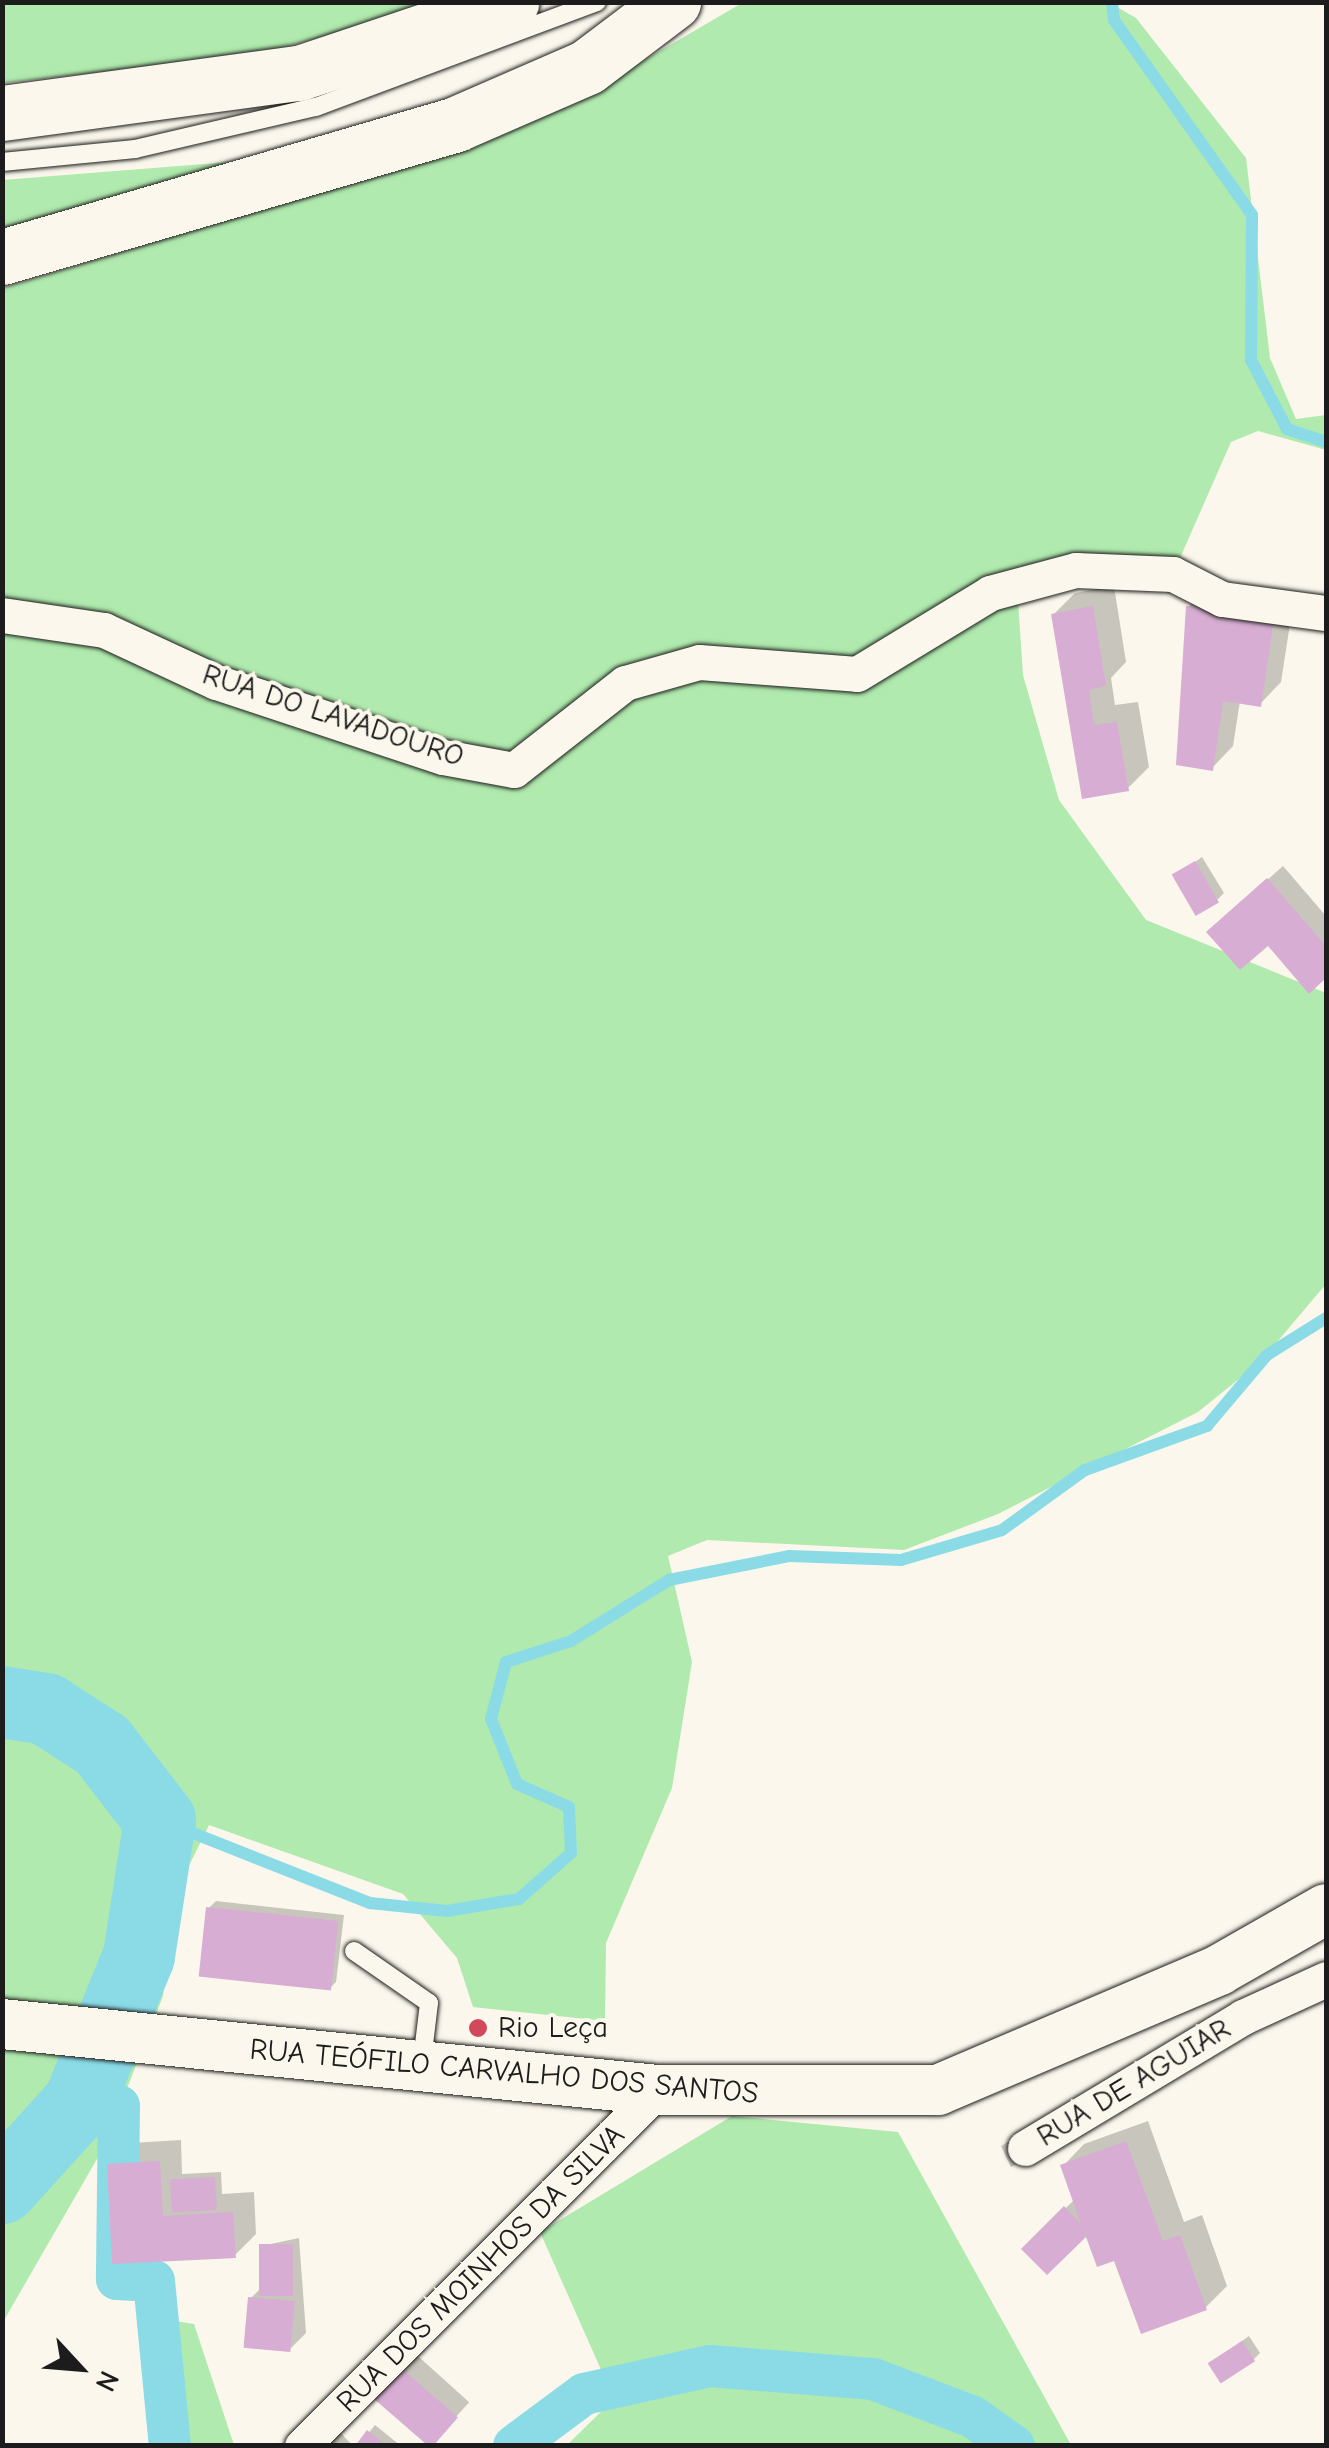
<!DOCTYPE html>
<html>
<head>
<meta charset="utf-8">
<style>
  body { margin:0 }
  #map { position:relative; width:1329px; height:2448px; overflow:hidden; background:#fbf7ec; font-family:"Comic Neue",sans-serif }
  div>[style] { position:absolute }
  .green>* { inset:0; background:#b0eaae }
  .shadow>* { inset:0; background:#0003; transform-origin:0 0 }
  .stream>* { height:12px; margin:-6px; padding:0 6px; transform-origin:6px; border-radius:6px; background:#8bdbe7 }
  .canal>* { height:42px; margin:-21px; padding:0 21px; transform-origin:21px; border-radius:21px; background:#8bdbe7 }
  .river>* { height:72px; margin:-36px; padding:0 36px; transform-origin:36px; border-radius:36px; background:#8bdbe7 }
  .building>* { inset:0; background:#d7add3; transform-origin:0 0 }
  .roads { filter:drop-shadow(0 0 2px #1c1c1c) drop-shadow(0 0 2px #1c1c1c) }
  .service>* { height:18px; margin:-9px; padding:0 9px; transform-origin:9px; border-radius:9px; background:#fbf7ec }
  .minor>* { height:35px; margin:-17.5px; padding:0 17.5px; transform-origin:17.5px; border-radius:17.5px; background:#fbf7ec }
  .secondary>* { height:50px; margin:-25px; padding:0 25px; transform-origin:25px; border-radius:25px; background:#fbf7ec }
  .trunk>* { height:55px; margin:-27.5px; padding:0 27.5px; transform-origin:27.5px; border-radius:27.5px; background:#fbf7ec }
  .dots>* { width:28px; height:28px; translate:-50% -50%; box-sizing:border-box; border:5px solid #fbf7ec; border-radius:50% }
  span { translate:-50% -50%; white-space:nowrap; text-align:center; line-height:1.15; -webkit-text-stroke:8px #fbf7ec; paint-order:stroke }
  .street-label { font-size:30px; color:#1c1c1c }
  .poi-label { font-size:30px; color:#1c1c1c }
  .left { translate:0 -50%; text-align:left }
  .frame { position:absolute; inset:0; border:5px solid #1c1c1c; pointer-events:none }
  .north { position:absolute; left:30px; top:2318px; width:100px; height:100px; -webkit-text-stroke:8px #fbf7ec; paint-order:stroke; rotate:116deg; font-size:28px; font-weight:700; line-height:40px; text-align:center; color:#1c1c1c }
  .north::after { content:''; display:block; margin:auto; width:35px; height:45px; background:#1c1c1c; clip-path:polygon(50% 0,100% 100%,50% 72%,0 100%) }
</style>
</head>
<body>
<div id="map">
  <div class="green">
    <div style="clip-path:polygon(2px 3px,447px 3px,255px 55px,3px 83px)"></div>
    <div style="clip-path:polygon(742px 3px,1110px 3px,1136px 18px,1246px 158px,1270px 358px,1296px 419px,1326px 415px,1326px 450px,1258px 431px,1231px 442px,1173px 574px,1017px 586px,1023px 675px,1059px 800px,1146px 920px,1326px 993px,1326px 1284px,1261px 1361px,1198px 1412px,998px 1514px,904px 1550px,707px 1540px,668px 1556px,692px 1662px,672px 1788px,606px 1943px,605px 2021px,473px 2007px,457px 1958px,403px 1894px,209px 1825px,174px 1896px,163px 1996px,105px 2145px,3px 2322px,3px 288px,394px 170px,593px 90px)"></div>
    <div style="clip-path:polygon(254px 160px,3px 234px,2px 180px)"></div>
    <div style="clip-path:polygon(732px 2116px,898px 2132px,1071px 2445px,567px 2445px,614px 2399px,540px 2232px)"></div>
    <div style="clip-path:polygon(150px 2317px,194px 2324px,234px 2445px,152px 2445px)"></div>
  </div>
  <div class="shadow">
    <div style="clip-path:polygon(1210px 585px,1294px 598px,1281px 682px,1260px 704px,1240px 701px,1233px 746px,1212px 768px,1188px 607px)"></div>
    <div style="clip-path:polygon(1114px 586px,1126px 662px,1111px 678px,1115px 705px,1138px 702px,1149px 767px,1127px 789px,1084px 796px,1054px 614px,1075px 593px)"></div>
    <div style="clip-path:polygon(1202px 857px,1224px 893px,1217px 900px,1175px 876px)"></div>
    <div style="clip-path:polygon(1283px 866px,1326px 916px,1326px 975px,1309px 990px,1268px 943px,1224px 918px)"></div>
    <div style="clip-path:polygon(216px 1901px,344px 1915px,336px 1982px,330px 1988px,209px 1908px)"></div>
    <div style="clip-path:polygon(1148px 2121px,1184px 2222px,1202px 2215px,1227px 2286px,1205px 2308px,1087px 2233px,1024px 2249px,1075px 2199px,1063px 2166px,1084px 2144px)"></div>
    <div style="clip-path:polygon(1035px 2126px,1039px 2153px,1011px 2167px,1001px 2146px)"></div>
    <div style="clip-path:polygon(181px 2140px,182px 2174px,221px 2172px,222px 2194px,254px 2192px,256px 2234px,235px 2255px,115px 2262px,110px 2165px,132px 2143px)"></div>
    <div style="clip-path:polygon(299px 2238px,306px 2333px,291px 2348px,251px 2298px,262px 2287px,261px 2246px)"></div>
    <div style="clip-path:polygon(1249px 2336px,1260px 2353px,1254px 2359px,1210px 2363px)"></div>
    <div style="left:409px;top:2348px;width:81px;height:59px;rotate:42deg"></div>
    <div style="clip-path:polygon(375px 2425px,401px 2446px,358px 2446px)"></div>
    <div style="clip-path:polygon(334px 2426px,353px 2446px,315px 2446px)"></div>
  </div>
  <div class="stream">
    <div style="left:1112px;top:2px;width:18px;rotate:84deg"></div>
    <div style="left:1114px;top:20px;width:239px;rotate:54.7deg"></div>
    <div style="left:1252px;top:215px;width:145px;rotate:90.4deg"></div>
    <div style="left:1251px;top:360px;width:78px;rotate:62.4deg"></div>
    <div style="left:1287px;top:429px;width:41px;rotate:18.4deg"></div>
    <div style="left:160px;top:1820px;width:226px;rotate:21.6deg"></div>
    <div style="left:370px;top:1903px;width:77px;rotate:5.9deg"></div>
    <div style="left:447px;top:1911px;width:73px;rotate:-9.5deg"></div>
    <div style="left:519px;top:1899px;width:69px;rotate:-41.5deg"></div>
    <div style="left:571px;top:1853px;width:46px;rotate:-92.5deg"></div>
    <div style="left:569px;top:1807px;width:57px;rotate:-156.1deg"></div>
    <div style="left:517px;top:1784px;width:70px;rotate:-111.8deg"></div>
    <div style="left:491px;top:1719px;width:59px;rotate:-75.3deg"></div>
    <div style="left:506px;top:1662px;width:68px;rotate:-17.9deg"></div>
    <div style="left:571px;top:1641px;width:115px;rotate:-31.9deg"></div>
    <div style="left:669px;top:1580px;width:122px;rotate:-11.3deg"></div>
    <div style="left:789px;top:1556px;width:112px;rotate:2deg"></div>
    <div style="left:901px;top:1560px;width:105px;rotate:-16.5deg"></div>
    <div style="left:1002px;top:1530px;width:102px;rotate:-35.9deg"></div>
    <div style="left:1085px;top:1470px;width:130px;rotate:-19.8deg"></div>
    <div style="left:1207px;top:1426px;width:93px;rotate:-49.8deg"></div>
    <div style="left:1267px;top:1355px;width:70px;rotate:-32.1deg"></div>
  </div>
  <div class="canal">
    <div style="left:79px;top:2103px;width:40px;rotate:4.3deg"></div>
    <div style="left:119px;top:2106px;width:173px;rotate:90.7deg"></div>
    <div style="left:117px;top:2279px;width:37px;rotate:3deg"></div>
    <div style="left:154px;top:2281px;width:166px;rotate:84.5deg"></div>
    <div style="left:514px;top:2446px;width:87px;rotate:-36.6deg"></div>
    <div style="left:584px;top:2394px;width:129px;rotate:-12.5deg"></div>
    <div style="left:710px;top:2366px;width:164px;rotate:4.6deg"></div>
    <div style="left:873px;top:2379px;width:107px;rotate:20.8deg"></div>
    <div style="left:973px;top:2417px;width:50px;rotate:35.3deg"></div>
  </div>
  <div class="river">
    <div style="left:2px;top:1702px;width:45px;rotate:9deg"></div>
    <div style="left:46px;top:1709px;width:67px;rotate:32.7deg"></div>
    <div style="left:102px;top:1745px;width:95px;rotate:52.3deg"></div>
    <div style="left:160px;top:1820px;width:138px;rotate:98.8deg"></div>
    <div style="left:139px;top:1956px;width:159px;rotate:112.2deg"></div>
    <div style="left:79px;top:2103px;width:115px;rotate:132.2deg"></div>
  </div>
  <div class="building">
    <div style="clip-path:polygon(1093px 606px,1106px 686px,1089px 690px,1094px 725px,1117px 722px,1129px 791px,1082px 799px,1051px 614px)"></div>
    <div style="clip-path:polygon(1186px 606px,1274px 619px,1261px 707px,1223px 701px,1213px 771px,1176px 765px)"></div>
    <div style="left:1195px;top:861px;width:48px;height:27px;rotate:60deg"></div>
    <div style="clip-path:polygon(1267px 878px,1326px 946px,1326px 978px,1309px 994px,1268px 946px,1240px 970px,1206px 932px)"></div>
    <div style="left:206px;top:1907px;width:133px;height:70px;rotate:6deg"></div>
    <div style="clip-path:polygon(1126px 2141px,1163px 2241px,1180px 2235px,1207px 2310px,1141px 2334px,1114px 2261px,1097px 2267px,1086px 2237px,1047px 2275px,1021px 2249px,1064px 2206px,1081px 2224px,1060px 2165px)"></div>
    <div style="clip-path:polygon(160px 2161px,163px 2216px,233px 2212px,236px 2258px,112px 2264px,107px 2164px)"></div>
    <div style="left:215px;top:2177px;width:33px;height:45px;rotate:87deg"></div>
    <div style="left:293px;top:2244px;width:52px;height:34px;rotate:90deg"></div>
    <div style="left:248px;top:2297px;width:47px;height:51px;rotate:5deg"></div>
    <div style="left:1242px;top:2341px;width:24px;height:41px;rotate:57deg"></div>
    <div style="left:393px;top:2361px;width:86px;height:41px;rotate:41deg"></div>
    <div style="clip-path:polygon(367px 2430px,387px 2446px,355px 2446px)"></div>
  </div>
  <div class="roads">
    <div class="service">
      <div style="left:2px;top:162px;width:134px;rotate:-5.6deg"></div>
      <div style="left:135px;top:149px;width:186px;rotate:-13.1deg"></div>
      <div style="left:316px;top:107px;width:300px;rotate:-20.5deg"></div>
      <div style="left:354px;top:1951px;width:91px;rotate:34.7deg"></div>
      <div style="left:429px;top:2003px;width:58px;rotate:96.9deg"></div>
    </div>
    <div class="minor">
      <div style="left:2px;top:615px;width:103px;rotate:8.4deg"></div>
      <div style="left:104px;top:630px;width:123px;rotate:24.9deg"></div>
      <div style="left:216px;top:682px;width:239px;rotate:18.3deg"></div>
      <div style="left:443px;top:757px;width:72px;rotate:10.4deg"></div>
      <div style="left:514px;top:770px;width:141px;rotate:-38.1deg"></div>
      <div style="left:625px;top:683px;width:77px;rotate:-15.8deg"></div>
      <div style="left:699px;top:662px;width:158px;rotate:4.3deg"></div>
      <div style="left:857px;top:674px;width:156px;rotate:-31.3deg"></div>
      <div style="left:990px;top:593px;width:89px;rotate:-15deg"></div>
      <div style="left:1076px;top:570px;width:97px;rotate:2.4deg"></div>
      <div style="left:1173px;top:574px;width:55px;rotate:27deg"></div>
      <div style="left:1222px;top:599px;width:105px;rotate:7.7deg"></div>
      <div style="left:1025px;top:2148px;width:254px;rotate:-31deg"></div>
      <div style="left:1243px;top:2017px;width:91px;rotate:-24.6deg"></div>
      <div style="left:302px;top:2446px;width:503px;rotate:-45deg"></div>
    </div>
    <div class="secondary">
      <div style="left:2px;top:2024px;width:659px;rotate:5.75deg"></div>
      <div style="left:658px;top:2090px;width:280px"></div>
      <div style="left:938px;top:2090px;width:306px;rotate:-23.1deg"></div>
      <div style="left:1219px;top:1970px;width:123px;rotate:-29.7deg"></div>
    </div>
    <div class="trunk">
      <div style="left:2px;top:113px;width:300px;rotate:-7.7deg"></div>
      <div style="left:299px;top:73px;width:224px;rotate:-18.5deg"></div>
      <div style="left:2px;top:257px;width:473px;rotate:-16.3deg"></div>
      <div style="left:456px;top:124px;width:143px;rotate:-23.5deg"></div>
      <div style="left:587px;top:67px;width:108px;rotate:-37.1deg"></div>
    </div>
  </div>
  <div class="dots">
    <div style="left:478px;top:2028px;background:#d1495b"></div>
  </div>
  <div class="street-label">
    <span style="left:333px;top:716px;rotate:18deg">RUA DO LAVADOURO</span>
    <span style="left:504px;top:2072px;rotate:5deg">RUA TEÓFILO CARVALHO DOS SANTOS</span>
    <span style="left:1134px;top:2083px;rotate:-31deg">RUA DE AGUIAR</span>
    <span style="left:481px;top:2269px;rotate:-45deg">RUA DOS MOINHOS DA SILVA</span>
  </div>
  <div class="poi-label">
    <span class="left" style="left:498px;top:2028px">Rio Leça</span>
  </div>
  <div class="frame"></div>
  <div class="north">N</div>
</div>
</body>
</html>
